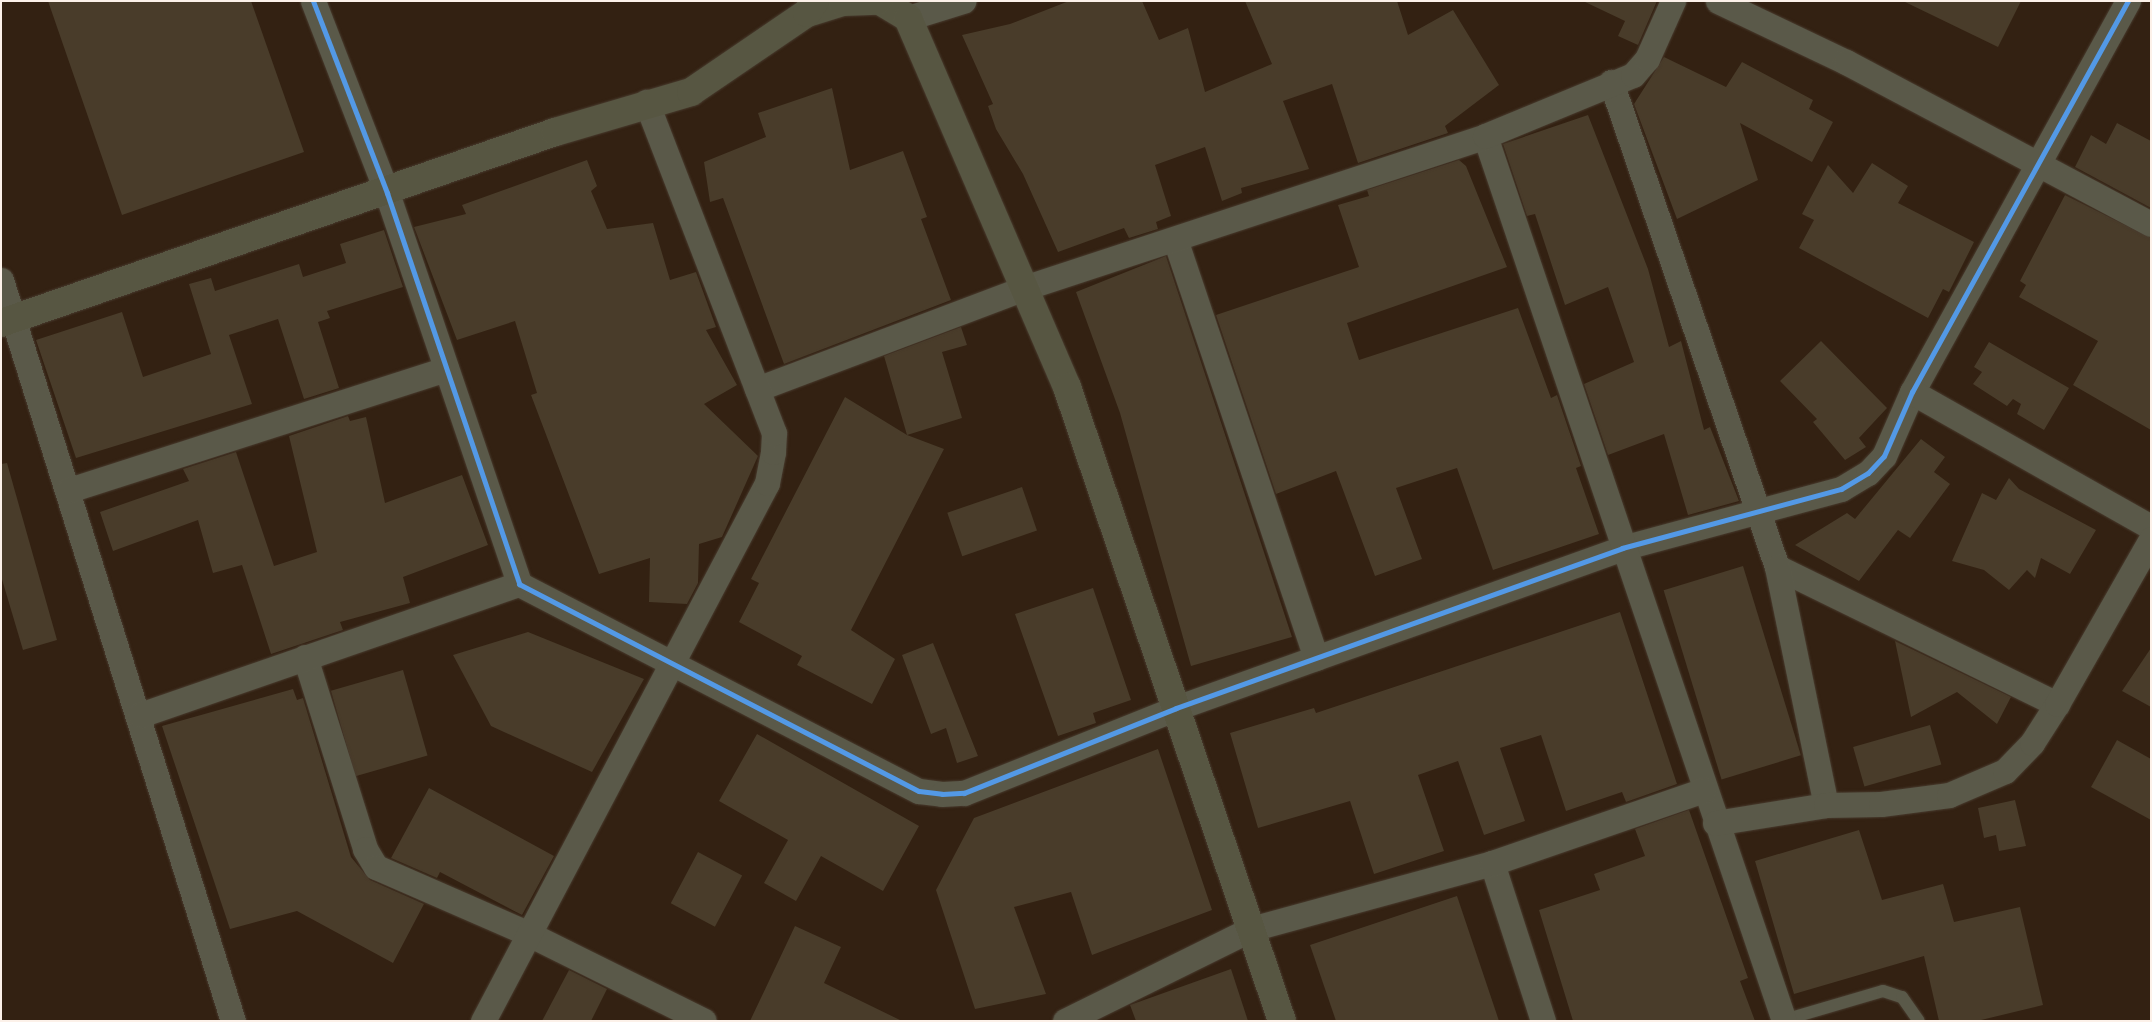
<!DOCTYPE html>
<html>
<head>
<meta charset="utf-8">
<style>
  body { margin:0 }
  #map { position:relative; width:2152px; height:1022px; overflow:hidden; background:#332112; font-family:"Asap Condensed",sans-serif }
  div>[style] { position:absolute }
  .building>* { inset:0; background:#493c2a; transform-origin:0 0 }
  .roads { filter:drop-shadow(0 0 1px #483b2e) drop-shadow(0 0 1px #483b2e) }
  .lane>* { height:12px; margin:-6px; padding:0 6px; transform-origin:6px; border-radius:6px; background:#5a5949 }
  .street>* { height:25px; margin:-12.5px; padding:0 12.5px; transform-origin:12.5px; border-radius:12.5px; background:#5a5949 }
  .secondary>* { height:28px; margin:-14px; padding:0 14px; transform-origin:14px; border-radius:14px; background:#575642 }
  .cycleway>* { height:5px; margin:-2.5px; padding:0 2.5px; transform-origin:2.5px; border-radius:2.5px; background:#5399e6 }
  span { translate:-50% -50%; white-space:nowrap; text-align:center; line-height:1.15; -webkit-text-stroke:4.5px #412004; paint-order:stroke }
  .frame { position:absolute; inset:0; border:2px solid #fcf1e9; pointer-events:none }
</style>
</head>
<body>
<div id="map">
  <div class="building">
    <div style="clip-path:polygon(48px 1px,251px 1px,304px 152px,122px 215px)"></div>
    <div style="clip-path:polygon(1069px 1px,1142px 1px,1159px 40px,1188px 28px,1205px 92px,1272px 64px,1245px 1px,1397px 1px,1408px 35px,1453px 10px,1499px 85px,1445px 126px,1448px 133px,1358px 163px,1332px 84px,1283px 101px,1309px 169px,1241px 188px,1242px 193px,1222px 201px,1205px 147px,1155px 165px,1171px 216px,1156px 222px,1158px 229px,1129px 238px,1124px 228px,1058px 252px,1023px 174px,996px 129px,988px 106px,993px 104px,962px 35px,1010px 24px)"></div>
    <div style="clip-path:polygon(1583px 1px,1657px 1px,1638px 45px,1618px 36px,1625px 21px)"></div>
    <div style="clip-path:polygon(1903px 1px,2021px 1px,1998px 47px)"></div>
    <div style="clip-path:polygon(1664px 57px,1726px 87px,1742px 62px,1813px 100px,1809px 109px,1833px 122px,1812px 162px,1740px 123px,1758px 180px,1677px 219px,1634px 104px)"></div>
    <div style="clip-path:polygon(832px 88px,850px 170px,903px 151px,927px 217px,921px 219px,951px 300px,784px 364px,723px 198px,710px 202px,704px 162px,766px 137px,758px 113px)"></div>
    <div style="clip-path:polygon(1588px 115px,1648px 269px,1669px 347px,1681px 341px,1704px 430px,1710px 427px,1739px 501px,1688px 515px,1664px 434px,1608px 455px,1584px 384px,1634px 362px,1608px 287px,1565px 305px,1535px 214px,1527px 216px,1503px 144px)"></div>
    <div style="clip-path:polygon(2117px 123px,2151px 141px,2151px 208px,2075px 167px,2091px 135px,2106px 144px)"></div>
    <div style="clip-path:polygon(587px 160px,597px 186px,591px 191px,607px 229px,653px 223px,670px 280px,696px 272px,716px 327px,706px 330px,737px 385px,704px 404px,758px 456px,722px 537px,699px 544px,698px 583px,687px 604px,649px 602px,650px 558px,599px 574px,531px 395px,537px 393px,515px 321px,457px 340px,414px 227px,466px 214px,462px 205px)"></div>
    <div style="clip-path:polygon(1459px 160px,1466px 166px,1507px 267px,1347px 323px,1359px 360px,1518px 308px,1551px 398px,1557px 395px,1581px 466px,1576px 468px,1599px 534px,1493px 570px,1457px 468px,1396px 488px,1422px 559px,1375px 576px,1336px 471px,1276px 494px,1216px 315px,1359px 267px,1338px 205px,1369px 196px,1367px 190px)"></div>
    <div style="clip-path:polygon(1872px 163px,1908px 186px,1898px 203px,1974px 242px,1949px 292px,1943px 289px,1928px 318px,1799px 248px,1814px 220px,1802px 214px,1828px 165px,1853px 193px)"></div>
    <div style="clip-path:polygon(2065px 195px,2151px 238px,2151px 430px,2073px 385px,2098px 341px,2019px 297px,2026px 285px,2020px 281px)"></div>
    <div style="clip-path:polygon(384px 230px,403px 287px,327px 311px,330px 318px,318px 322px,339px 388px,304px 399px,278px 319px,229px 335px,252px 404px,76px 458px,36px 340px,122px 312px,143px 377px,211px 354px,189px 284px,211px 278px,215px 291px,299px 264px,303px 277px,346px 263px,340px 244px)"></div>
    <div style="clip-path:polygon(1166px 256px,1292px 637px,1191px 666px,1120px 413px,1076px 292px)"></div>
    <div style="clip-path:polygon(961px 327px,967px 345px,942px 352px,962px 418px,907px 435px,884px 356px)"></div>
    <div style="clip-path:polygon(1821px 341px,1887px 408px,1859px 438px,1866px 447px,1845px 460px,1813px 422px,1817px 419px,1780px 381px)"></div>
    <div style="clip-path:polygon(1989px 342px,2069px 388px,2044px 430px,2017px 414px,2021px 404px,2013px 399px,2007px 406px,1973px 384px,1982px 372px,1974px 367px)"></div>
    <div style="clip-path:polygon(845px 397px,907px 435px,944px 449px,851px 630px,895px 659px,872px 704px,797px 665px,802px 656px,739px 622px,759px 583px,751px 579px)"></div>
    <div style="clip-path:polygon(348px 416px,350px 421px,366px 417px,385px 503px,462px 475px,488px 545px,403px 577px,410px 603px,340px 622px,343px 630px,271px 654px,242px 565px,213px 573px,198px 520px,113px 551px,100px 512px,189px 481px,183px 469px,236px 452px,274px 566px,317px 552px,289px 436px)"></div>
    <div style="clip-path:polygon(1921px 439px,1945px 457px,1934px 472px,1950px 484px,1910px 538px,1898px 530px,1859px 581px,1795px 545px,1847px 513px,1855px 519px)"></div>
    <div style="clip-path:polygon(7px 463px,57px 640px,23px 650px,1px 576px,1px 464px)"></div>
    <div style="clip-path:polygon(2009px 478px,2019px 489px,2096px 530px,2070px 574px,2041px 558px,2035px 578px,2027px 570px,2009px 590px,1984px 570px,1952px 561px,1982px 493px,1996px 500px)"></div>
    <div style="left:1022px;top:487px;width:46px;height:79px;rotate:71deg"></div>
    <div style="left:1743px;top:566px;width:198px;height:83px;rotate:73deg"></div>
    <div style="clip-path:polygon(1093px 588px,1131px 700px,1093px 713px,1096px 723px,1058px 736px,1015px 614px)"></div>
    <div style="clip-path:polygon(1620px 612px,1677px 784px,1626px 802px,1622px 792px,1566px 811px,1541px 735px,1500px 748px,1525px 821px,1484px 835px,1458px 761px,1418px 775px,1444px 851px,1374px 874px,1350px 801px,1258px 828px,1230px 733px,1314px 708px,1316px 713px)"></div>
    <div style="clip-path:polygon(528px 632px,644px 679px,592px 772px,491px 726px,453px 655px)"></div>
    <div style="clip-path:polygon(1895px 641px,2011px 697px,1997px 724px,1957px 692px,1911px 717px)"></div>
    <div style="clip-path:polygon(933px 643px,978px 756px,957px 763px,946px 728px,931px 734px,902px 655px)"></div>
    <div style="clip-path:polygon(2151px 648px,2151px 707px,2122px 691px)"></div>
    <div style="left:403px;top:670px;width:89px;height:75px;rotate:74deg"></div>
    <div style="clip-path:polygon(293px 689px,297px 700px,303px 698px,351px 857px,370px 880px,424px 904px,393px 963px,297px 911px,230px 929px,162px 726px)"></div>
    <div style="left:1930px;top:725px;width:41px;height:80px;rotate:74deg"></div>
    <div style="clip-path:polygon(757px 734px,919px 826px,883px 891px,821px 856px,796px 901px,764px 883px,788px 840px,719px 801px)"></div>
    <div style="clip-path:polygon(2117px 740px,2151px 759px,2151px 820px,2091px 787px)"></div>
    <div style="clip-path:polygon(1158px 749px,1212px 910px,1092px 955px,1071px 892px,1014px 907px,1046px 994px,975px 1009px,936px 890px,974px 818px)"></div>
    <div style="clip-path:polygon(429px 788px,554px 856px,522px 915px,440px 872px,437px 878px,391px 858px)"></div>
    <div style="clip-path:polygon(2015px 800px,2026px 846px,1999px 851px,1996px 835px,1984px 838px,1978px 808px)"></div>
    <div style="clip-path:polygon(1689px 810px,1748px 978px,1740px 981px,1755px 1021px,1573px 1021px,1539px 910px,1600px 890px,1594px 874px,1645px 856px,1635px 829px)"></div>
    <div style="clip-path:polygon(1859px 830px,1882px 900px,1943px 884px,1954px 922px,2020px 907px,2043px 1005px,1977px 1021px,1939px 1021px,1924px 956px,1794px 994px,1755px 861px)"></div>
    <div style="left:698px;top:852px;width:50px;height:58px;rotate:28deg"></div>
    <div style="clip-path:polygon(1457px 896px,1499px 1021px,1336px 1021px,1310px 945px)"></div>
    <div style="clip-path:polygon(795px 926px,841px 947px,824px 983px,902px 1021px,750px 1021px)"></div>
    <div style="clip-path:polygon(1231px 969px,1248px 1021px,1136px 1021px,1130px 1005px)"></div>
    <div style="clip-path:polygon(569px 970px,607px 989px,591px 1021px,542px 1021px)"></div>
  </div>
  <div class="roads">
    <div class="lane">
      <div style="left:1784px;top:1020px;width:103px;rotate:-16.3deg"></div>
      <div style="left:1883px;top:991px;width:20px;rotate:18deg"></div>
      <div style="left:1902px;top:997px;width:29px;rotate:55deg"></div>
    </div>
    <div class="street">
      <div style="left:313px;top:1px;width:206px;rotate:68.9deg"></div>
      <div style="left:387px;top:193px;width:413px;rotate:71.3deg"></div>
      <div style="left:519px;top:584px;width:450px;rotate:27.4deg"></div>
      <div style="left:919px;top:791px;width:23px;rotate:7deg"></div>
      <div style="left:942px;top:794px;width:22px;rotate:-3deg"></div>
      <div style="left:964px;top:793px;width:228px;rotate:-21.8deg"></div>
      <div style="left:1176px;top:708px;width:474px;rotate:-19.7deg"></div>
      <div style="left:1622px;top:548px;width:227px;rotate:-15.1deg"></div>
      <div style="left:1841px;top:489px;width:31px;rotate:-31deg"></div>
      <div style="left:1868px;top:473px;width:23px;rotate:-47deg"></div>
      <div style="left:1884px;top:456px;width:70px;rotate:-66.4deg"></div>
      <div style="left:1912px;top:392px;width:447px;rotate:-61.1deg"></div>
      <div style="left:1718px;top:1px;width:142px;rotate:25.5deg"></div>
      <div style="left:1846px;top:62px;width:345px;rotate:28deg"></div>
      <div style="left:908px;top:18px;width:58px;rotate:-17.2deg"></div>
      <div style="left:1611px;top:82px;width:513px;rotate:71.11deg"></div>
      <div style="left:1777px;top:567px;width:312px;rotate:26.1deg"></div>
      <div style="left:1485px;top:136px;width:934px;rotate:71.33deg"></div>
      <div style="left:1175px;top:239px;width:442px;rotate:71.4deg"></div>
      <div style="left:1px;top:280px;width:776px;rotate:72.62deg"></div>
      <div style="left:757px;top:389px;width:285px;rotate:-20.7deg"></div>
      <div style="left:1024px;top:288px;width:485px;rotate:-18.2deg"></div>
      <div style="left:1485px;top:136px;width:160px;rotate:-22.4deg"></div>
      <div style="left:1633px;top:75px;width:21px;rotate:-49deg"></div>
      <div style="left:1647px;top:59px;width:64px;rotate:-65.9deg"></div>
      <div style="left:1912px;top:392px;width:274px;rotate:29.5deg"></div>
      <div style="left:69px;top:490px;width:396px;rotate:-17.8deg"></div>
      <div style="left:1777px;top:567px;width:243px;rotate:78.4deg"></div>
      <div style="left:305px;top:657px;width:201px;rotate:72.6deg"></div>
      <div style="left:365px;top:849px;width:21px;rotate:59deg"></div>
      <div style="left:376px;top:867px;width:167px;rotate:23.6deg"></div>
      <div style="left:529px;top:934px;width:195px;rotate:26.4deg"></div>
      <div style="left:140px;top:715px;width:401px;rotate:-19.1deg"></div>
      <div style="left:1715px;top:823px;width:112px;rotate:-9.2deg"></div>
      <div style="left:1826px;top:805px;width:55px;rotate:-1deg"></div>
      <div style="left:1881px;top:804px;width:69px;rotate:-7.5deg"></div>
      <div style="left:1949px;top:795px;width:61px;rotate:-23.2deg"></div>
      <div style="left:2005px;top:771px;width:39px;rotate:-46deg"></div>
      <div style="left:2032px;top:743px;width:46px;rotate:-57.3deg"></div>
      <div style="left:2057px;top:704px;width:190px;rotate:-60.3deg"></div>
      <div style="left:1492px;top:863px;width:166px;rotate:72.1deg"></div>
      <div style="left:483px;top:1021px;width:608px;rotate:-62.17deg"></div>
      <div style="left:767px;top:483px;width:32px;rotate:-79deg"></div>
      <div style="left:773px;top:452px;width:19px;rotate:-87deg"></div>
      <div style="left:774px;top:433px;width:355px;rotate:-111.1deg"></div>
      <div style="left:1065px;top:1021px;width:208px;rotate:-26.3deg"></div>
      <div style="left:1251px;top:929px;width:250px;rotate:-15.3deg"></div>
      <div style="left:1492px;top:863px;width:224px;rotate:-19deg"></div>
    </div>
    <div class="secondary">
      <div style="left:880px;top:1px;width:33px;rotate:31deg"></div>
      <div style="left:908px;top:18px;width:402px;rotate:66.7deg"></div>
      <div style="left:1067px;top:387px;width:669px;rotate:71.27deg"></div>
      <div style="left:807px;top:13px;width:37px;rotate:-17deg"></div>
      <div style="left:842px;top:2px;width:36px;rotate:-2deg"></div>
      <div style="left:1px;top:323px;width:586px;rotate:-19.02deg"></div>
      <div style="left:555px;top:132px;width:142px;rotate:-16.4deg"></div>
      <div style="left:691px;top:92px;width:140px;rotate:-34.3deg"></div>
      <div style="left:807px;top:13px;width:14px;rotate:-56deg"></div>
    </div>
  </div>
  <div class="cycleway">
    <div style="left:313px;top:1px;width:206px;rotate:68.9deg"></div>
    <div style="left:387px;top:193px;width:413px;rotate:71.3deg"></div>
    <div style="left:519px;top:584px;width:450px;rotate:27.4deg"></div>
    <div style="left:919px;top:791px;width:23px;rotate:7deg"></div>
    <div style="left:942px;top:794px;width:22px;rotate:-3deg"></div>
    <div style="left:964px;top:793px;width:228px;rotate:-21.8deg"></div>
    <div style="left:1176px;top:708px;width:474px;rotate:-19.7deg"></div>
    <div style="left:1622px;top:548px;width:227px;rotate:-15.1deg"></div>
    <div style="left:1841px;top:489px;width:31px;rotate:-31deg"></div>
    <div style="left:1868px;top:473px;width:23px;rotate:-47deg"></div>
    <div style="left:1884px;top:456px;width:70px;rotate:-66.4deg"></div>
    <div style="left:1912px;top:392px;width:447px;rotate:-61.1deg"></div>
  </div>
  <div class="frame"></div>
</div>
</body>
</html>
